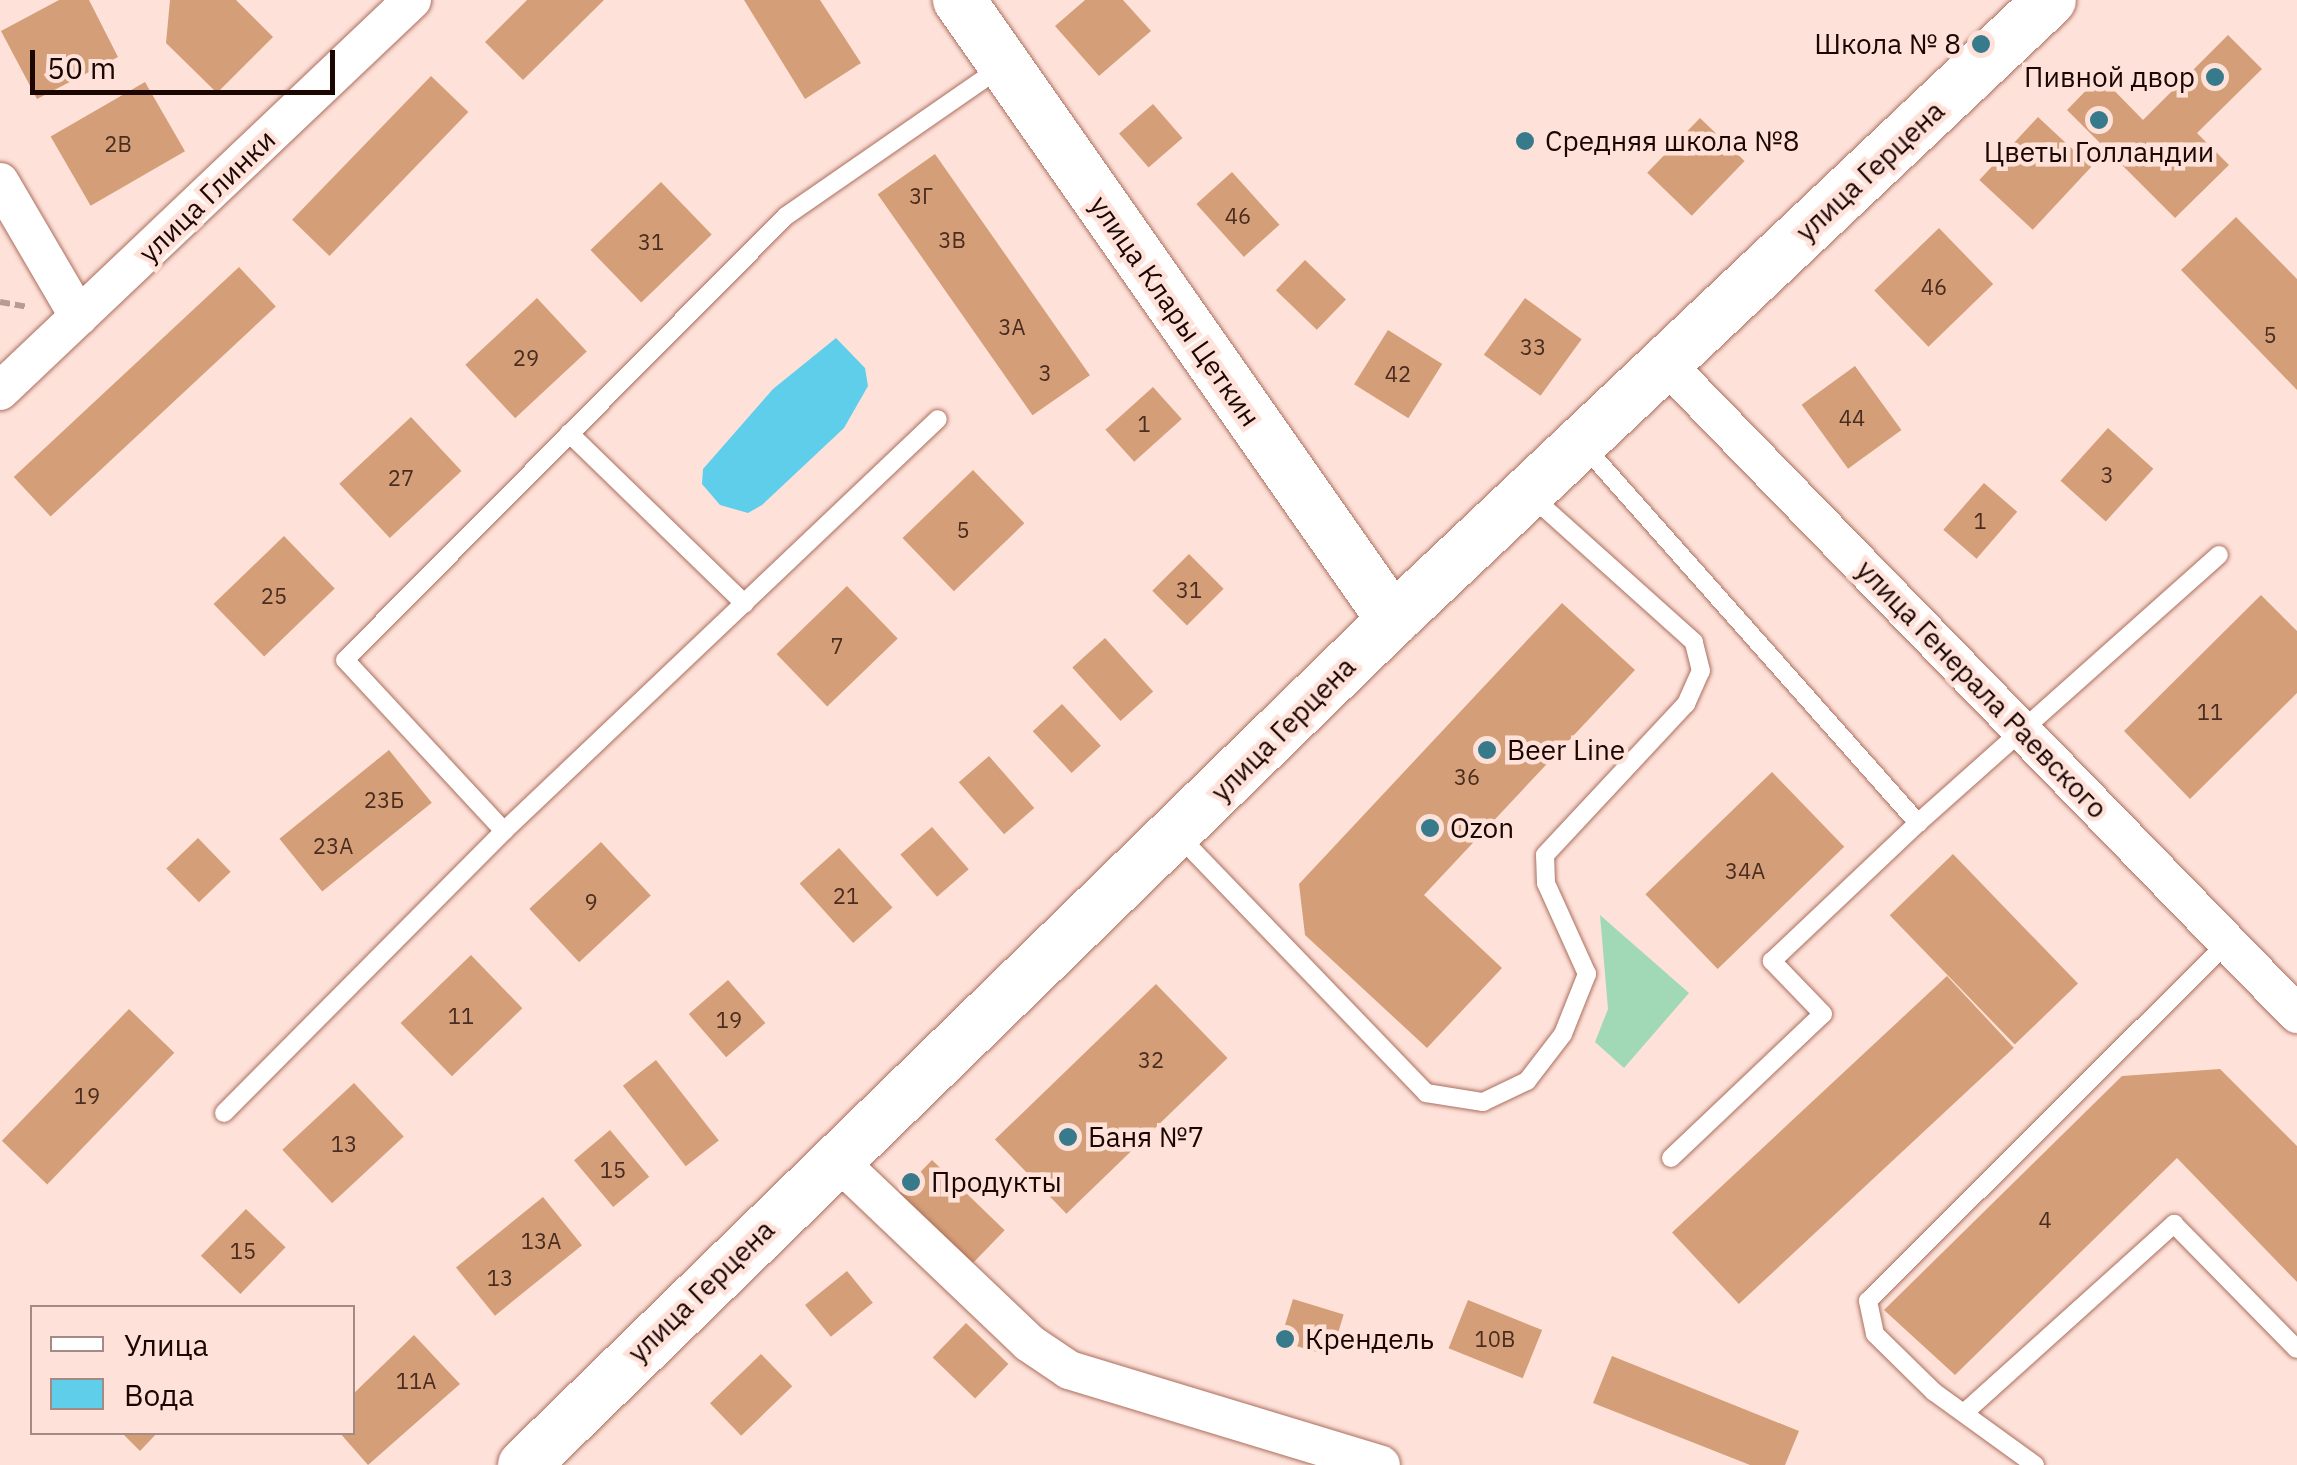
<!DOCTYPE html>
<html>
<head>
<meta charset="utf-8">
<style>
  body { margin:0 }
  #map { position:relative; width:2297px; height:1465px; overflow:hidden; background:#fee2da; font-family:"IBM Plex Sans",sans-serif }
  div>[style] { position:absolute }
  .green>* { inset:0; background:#a1d9b7 }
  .water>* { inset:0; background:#5fceea }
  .building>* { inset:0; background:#d49f78; transform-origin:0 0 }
  .path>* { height:6px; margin-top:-3px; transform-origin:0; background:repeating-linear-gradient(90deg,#b69c95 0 10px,transparent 0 15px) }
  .roads { filter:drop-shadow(0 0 2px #ac6f5d) drop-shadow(0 0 2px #ac6f5d) }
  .lane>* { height:18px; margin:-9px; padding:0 9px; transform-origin:9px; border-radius:9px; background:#fff }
  .street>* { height:38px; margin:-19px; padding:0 19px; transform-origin:19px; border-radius:19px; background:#fff }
  .secondary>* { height:52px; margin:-26px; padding:0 26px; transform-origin:26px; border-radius:26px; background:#fff }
  .dots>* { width:28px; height:28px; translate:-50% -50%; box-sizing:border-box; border:5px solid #fee2da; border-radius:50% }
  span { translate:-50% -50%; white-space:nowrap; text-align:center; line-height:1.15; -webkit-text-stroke:9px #fee2da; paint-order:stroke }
  .number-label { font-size:22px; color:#4a2c20 }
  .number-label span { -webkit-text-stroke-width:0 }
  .poi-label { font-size:28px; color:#1c0602 }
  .right { translate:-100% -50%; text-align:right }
  .left { translate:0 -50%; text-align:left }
  .street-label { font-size:28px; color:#1c0602 }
  .legend { position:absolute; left:30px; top:1305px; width:325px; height:130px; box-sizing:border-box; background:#fee2da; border:2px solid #a48a84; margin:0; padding:12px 18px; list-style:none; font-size:30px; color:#1c0602 }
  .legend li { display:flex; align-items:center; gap:20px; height:50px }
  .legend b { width:50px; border:2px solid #a48a84 }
  .scale { position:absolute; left:30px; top:50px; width:305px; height:45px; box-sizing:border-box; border:5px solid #1c0602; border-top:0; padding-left:12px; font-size:30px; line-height:35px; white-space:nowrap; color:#1c0602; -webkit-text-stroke:8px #fee2da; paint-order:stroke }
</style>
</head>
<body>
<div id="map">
  <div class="green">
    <div style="clip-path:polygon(1600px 915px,1689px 993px,1624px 1068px,1595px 1042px,1608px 1009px)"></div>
  </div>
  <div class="water">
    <div style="clip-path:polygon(836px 338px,865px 368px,868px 386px,844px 428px,762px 505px,748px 513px,720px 505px,702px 484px,703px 469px,773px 389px)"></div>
  </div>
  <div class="building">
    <div style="clip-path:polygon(59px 0,89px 0,118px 57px,37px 99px,1px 31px)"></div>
    <div style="clip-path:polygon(170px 0,236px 0,273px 37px,217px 93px,166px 43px)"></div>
    <div style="clip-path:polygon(527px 0,604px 0,523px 80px,485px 42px)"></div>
    <div style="clip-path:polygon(744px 0,820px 0,861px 63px,805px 99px)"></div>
    <div style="clip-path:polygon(1085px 0,1123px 0,1151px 31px,1099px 76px,1055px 26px)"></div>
    <div style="clip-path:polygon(2228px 35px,2262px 69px,2197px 133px,2229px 165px,2175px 218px,2067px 110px,2100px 76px,2143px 120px)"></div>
    <div style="left:431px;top:76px;width:52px;height:200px;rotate:44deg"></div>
    <div style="left:145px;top:82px;width:80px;height:109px;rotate:60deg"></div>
    <div style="left:1153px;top:104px;width:45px;height:45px;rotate:49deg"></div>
    <div style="left:2038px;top:117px;width:73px;height:86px;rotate:43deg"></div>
    <div style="left:1700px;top:118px;width:62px;height:76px;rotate:44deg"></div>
    <div style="left:935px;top:154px;width:270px;height:70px;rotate:55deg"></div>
    <div style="left:1232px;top:172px;width:71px;height:48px;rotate:48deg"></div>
    <div style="left:661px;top:182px;width:73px;height:98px;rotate:46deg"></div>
    <div style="clip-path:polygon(2236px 217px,2297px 279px,2297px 390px,2181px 270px)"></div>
    <div style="left:1939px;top:228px;width:78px;height:90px;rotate:46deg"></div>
    <div style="left:1305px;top:260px;width:57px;height:42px;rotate:44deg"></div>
    <div style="left:239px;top:267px;width:54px;height:308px;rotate:47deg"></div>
    <div style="left:537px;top:298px;width:73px;height:98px;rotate:47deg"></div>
    <div style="left:1525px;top:298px;width:70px;height:70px;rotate:36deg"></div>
    <div style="left:1388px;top:330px;width:64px;height:64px;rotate:32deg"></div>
    <div style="left:1855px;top:366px;width:79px;height:66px;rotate:54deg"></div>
    <div style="left:1153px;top:387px;width:43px;height:64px;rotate:48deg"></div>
    <div style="left:411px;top:417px;width:74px;height:98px;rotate:47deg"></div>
    <div style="left:2108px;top:428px;width:61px;height:71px;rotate:42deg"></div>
    <div style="left:973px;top:470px;width:74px;height:98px;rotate:46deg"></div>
    <div style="left:1984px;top:483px;width:44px;height:62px;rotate:41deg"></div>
    <div style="left:284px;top:536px;width:73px;height:98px;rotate:46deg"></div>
    <div style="left:1189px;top:554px;width:49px;height:52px;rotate:45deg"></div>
    <div style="left:847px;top:586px;width:73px;height:98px;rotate:46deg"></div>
    <div style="clip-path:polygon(2261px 595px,2297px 631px,2297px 693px,2190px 799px,2124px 731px)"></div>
    <div style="clip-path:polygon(1562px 603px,1635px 670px,1424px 895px,1502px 968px,1427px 1048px,1305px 935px,1299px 884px)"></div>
    <div style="left:1105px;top:638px;width:72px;height:44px;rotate:48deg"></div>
    <div style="left:1062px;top:704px;width:57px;height:40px;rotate:47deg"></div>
    <div style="left:389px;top:750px;width:68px;height:141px;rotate:51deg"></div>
    <div style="left:989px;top:756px;width:69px;height:40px;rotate:49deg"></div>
    <div style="left:1772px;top:772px;width:104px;height:176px;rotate:46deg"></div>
    <div style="left:932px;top:827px;width:56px;height:42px;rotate:49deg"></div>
    <div style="left:198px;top:838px;width:47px;height:44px;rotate:46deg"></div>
    <div style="left:601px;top:842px;width:73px;height:98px;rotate:47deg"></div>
    <div style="left:839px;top:848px;width:80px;height:53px;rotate:48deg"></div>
    <div style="left:1953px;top:854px;width:180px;height:88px;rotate:46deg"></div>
    <div style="left:471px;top:955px;width:74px;height:98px;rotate:46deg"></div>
    <div style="left:1947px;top:976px;width:98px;height:376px;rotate:47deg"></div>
    <div style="left:728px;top:980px;width:57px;height:52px;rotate:49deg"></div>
    <div style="left:1156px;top:984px;width:103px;height:224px;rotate:46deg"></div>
    <div style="left:129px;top:1009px;width:63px;height:183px;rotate:44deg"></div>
    <div style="left:656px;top:1060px;width:102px;height:42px;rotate:52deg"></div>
    <div style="clip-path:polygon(2220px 1069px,2297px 1146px,2297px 1282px,2177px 1158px,1955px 1375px,1884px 1310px,2122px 1076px)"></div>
    <div style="left:354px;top:1083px;width:73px;height:98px;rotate:47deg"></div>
    <div style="left:610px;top:1130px;width:61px;height:47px;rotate:50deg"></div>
    <div style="left:932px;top:1160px;width:101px;height:47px;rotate:44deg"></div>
    <div style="left:543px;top:1197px;width:62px;height:112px;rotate:51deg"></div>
    <div style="left:246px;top:1209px;width:55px;height:65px;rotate:44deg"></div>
    <div style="left:847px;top:1271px;width:41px;height:54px;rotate:51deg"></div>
    <div style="left:1293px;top:1299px;width:53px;height:44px;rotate:17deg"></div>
    <div style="left:1468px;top:1300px;width:80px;height:52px;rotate:22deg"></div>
    <div style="left:966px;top:1323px;width:59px;height:48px;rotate:44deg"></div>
    <div style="clip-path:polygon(414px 1335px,460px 1384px,368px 1465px,339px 1432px,352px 1432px,352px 1395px)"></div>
    <div style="left:761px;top:1354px;width:45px;height:71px;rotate:46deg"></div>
    <div style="clip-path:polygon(1612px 1356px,1799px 1431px,1785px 1465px,1750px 1465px,1593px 1403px)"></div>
    <div style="clip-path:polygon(121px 1432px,158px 1432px,140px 1451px)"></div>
  </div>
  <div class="path">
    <div style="left:0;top:302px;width:28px;rotate:10deg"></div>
  </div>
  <div class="roads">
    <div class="lane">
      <div style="left:569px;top:433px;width:245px;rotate:44.2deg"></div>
      <div style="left:1584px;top:446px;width:504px;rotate:48.46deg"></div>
      <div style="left:1918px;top:823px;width:403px;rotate:-41.7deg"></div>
      <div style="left:504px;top:831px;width:598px;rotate:-43.51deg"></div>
      <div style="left:1178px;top:835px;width:358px;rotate:46.1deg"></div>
      <div style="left:1426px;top:1093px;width:58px;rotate:9deg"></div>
      <div style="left:1483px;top:1102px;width:49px;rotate:-25.5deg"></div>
      <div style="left:1527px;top:1081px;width:59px;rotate:-52.5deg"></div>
      <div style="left:1563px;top:1034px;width:65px;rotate:-68.2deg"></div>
      <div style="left:1587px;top:974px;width:100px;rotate:-114.3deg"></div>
      <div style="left:1546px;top:883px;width:28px;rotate:-92deg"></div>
      <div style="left:1545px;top:855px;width:207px;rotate:-47deg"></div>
      <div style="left:1686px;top:704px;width:36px;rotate:-66deg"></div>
      <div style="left:1701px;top:671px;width:30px;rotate:-104deg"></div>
      <div style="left:1694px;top:642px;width:220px;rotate:-138.1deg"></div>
      <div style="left:224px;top:1113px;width:397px;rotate:-45.2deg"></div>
      <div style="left:504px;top:831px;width:233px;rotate:-132.9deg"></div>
      <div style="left:345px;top:660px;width:626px;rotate:-45.19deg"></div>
      <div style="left:786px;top:216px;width:264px;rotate:-34.7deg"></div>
      <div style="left:1671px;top:1158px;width:209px;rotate:-43.5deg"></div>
      <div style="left:1823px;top:1014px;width:74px;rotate:-133.9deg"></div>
      <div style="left:1772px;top:961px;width:201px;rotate:-43.4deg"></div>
      <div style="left:1964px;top:1413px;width:283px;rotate:-42deg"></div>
      <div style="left:2174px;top:1224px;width:175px;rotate:45.5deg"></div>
      <div style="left:2035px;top:1465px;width:125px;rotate:-144.1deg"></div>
      <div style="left:1934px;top:1392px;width:83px;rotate:-135.5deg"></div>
      <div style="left:1875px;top:1334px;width:34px;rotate:-102deg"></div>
      <div style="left:1868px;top:1301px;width:508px;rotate:-44.92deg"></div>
    </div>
    <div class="street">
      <div style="left:0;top:182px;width:156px;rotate:59.7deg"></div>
      <div style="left:1666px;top:364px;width:906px;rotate:45.85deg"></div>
      <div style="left:0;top:391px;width:568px;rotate:-43.5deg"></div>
      <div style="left:836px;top:1159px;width:267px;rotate:43.6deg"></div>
      <div style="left:1029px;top:1343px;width:48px;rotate:34deg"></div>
      <div style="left:1069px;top:1370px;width:326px;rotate:16.9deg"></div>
    </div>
    <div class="secondary">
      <div style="left:959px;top:0;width:757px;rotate:55.01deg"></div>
      <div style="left:524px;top:1465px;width:1212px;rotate:-44.2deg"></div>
      <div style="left:1393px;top:620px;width:903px;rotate:-43.34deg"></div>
    </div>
  </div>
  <div class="dots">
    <div style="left:1981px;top:44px;background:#377a8b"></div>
    <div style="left:2215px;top:77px;background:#377a8b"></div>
    <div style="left:2099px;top:120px;background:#377a8b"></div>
    <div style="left:1525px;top:141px;background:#377a8b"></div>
    <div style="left:1487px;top:750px;background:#377a8b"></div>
    <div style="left:1430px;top:828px;background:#377a8b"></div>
    <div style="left:1068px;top:1137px;background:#377a8b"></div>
    <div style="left:911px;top:1182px;background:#377a8b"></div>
    <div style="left:1285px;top:1339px;background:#377a8b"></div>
  </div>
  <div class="number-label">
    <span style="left:118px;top:144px">2В</span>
    <span style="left:921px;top:196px">3Г</span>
    <span style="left:1238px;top:216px">46</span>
    <span style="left:952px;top:240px">3В</span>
    <span style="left:651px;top:242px">31</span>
    <span style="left:1934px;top:287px">46</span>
    <span style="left:1012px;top:327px">3А</span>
    <span style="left:2270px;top:335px">5</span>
    <span style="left:1533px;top:347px">33</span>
    <span style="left:526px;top:358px">29</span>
    <span style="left:1045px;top:373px">3</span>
    <span style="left:1398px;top:374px">42</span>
    <span style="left:1852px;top:418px">44</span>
    <span style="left:1144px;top:424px">1</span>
    <span style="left:2107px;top:475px">3</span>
    <span style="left:401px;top:478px">27</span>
    <span style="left:1980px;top:521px">1</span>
    <span style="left:963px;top:530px">5</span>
    <span style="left:1189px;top:590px">31</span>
    <span style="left:274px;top:596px">25</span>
    <span style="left:837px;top:646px">7</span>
    <span style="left:2210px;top:712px">11</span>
    <span style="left:1467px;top:777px">36</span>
    <span style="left:384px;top:800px">23Б</span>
    <span style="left:333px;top:846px">23А</span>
    <span style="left:1745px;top:871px">34А</span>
    <span style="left:846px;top:896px">21</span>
    <span style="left:591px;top:902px">9</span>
    <span style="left:461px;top:1016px">11</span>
    <span style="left:729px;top:1020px">19</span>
    <span style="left:1151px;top:1060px">32</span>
    <span style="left:87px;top:1096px">19</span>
    <span style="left:344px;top:1144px">13</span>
    <span style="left:613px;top:1170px">15</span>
    <span style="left:2045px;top:1220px">4</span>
    <span style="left:541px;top:1241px">13А</span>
    <span style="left:243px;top:1251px">15</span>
    <span style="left:500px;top:1278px">13</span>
    <span style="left:1495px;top:1339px">10В</span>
    <span style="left:416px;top:1381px">11А</span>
  </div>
  <div class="poi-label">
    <span class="right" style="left:1961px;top:44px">Школа № 8</span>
    <span class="right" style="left:2195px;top:77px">Пивной двор</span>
    <span class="left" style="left:1545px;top:141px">Средняя школа №8</span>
    <span style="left:2099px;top:152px">Цветы Голландии</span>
    <span class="left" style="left:1507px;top:750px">Beer Line</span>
    <span class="left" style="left:1450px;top:828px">Ozon</span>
    <span class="left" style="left:1088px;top:1137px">Баня №7</span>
    <span class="left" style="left:931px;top:1182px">Продукты</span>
    <span class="left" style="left:1305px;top:1339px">Крендель</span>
  </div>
  <div class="street-label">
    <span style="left:1870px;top:171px;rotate:-43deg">улица Герцена</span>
    <span style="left:207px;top:196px;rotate:-44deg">улица Глинки</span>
    <span style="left:1175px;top:311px;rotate:55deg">улица Клары Цеткин</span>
    <span style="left:1982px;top:689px;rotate:46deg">улица Генерала Раевского</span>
    <span style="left:1283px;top:729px;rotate:-45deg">улица Герцена</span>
    <span style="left:701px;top:1291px;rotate:-44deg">улица Герцена</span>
  </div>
  <ul class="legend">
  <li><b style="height:12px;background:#fff"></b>Улица</li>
  <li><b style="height:28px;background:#5fceea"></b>Вода</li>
  </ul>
  <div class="scale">50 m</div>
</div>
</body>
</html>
